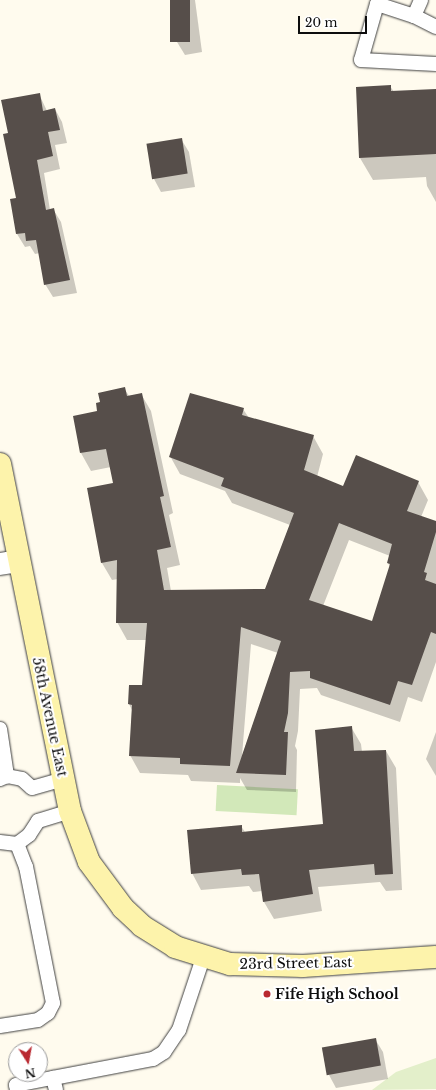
<!DOCTYPE html>
<html>
<head>
<meta charset="utf-8">
<style>
  body { margin:0 }
  #map { position:relative; width:436px; height:1090px; overflow:hidden; background:#fffbee; font-family:"Libre Baskerville",serif }
  div>[style] { position:absolute }
  .green>* { inset:0; background:#d2e8b9; transform-origin:0 0 }
  .pitch>* { inset:0; background:#e3efca }
  .shadow>* { inset:0; background:#0003 }
  .building>* { inset:0; background:#564e4a; transform-origin:0 0 }
  .roads { filter:drop-shadow(0 0 1px #404040) drop-shadow(0 0 1px #404040) }
  .lane>* { height:14px; margin:-7px; padding:0 7px; transform-origin:7px; border-radius:7px; background:#fff }
  .street>* { height:22px; margin:-11px; padding:0 11px; transform-origin:11px; border-radius:11px; background:#fff }
  .secondary>* { height:22px; margin:-11px; padding:0 11px; transform-origin:11px; border-radius:11px; background:#fdf3ab }
  .dots>* { width:11px; height:11px; translate:-50% -50%; box-sizing:border-box; border:2px solid #fff; border-radius:50% }
  span { translate:-50% -50%; white-space:nowrap; text-align:center; line-height:1.15; -webkit-text-stroke:4px #fff; paint-order:stroke }
  .street-label { font-size:14px; color:#0d0d0d }
  .poi-label { font-size:14px; color:#0d0d0d; font-weight:700 }
  .left { translate:0 -50%; text-align:left }
  .north { position:absolute; left:8px; top:1042px; width:40px; height:40px; box-sizing:border-box; background:#fff; border:1px solid #9e9e9e; border-radius:50%; rotate:169deg; font-size:11px; font-weight:700; line-height:16px; text-align:center; color:#0d0d0d }
  .north::after { content:''; display:block; margin:auto; width:14px; height:18px; background:#b92931; clip-path:polygon(50% 0,100% 100%,50% 72%,0 100%) }
  .scale { position:absolute; left:298px; top:16px; width:69px; height:18px; box-sizing:border-box; border:2px solid #0d0d0d; border-top:0; padding-left:5px; font-size:12px; line-height:14px; white-space:nowrap; color:#0d0d0d; -webkit-text-stroke:3px #fff; paint-order:stroke }
</style>
</head>
<body>
<div id="map">
  <div class="green">
    <div style="left:217px;top:785px;width:81px;height:26px;rotate:3deg"></div>
  </div>
  <div class="pitch">
    <div style="clip-path:polygon(436px 1058px,436px 1089px,372px 1090px,396px 1072px)"></div>
  </div>
  <div class="shadow">
    <div style="clip-path:polygon(171px 0,195px 0,202px 52px,185px 55px,177px 42px)"></div>
    <div style="clip-path:polygon(390px 86px,394px 92px,436px 90px,436px 202px,427px 186px,426px 177px,373px 180px,360px 158px,357px 88px)"></div>
    <div style="clip-path:polygon(39px 94px,47px 111px,55px 109px,62px 122px,67px 143px,55px 145px,60px 169px,44px 173px,50px 210px,53px 209px,61px 222px,77px 293px,53px 297px,45px 284px,40px 253px,35px 254px,30px 246px,25px 247px,17px 234px,11px 200px,17px 199px,9px 134px)"></div>
    <div style="clip-path:polygon(181px 139px,189px 152px,195px 187px,161px 192px,154px 179px)"></div>
    <div style="clip-path:polygon(evenodd,124px 388px,129px 396px,141px 394px,151px 411px,173px 513px,169px 515px,180px 565px,167px 568px,171px 591px,265px 590px,290px 525px,232px 503px,225px 491px,180px 474px,170px 456px,243px 409px,249px 418px,313px 436px,323px 454px,317px 477px,344px 487px,418px 482px,428px 500px,421px 517px,436px 522px,436px 662px,422px 702px,408px 697px,400px 722px,321px 695px,317px 688px,300px 689px,298px 731px,295px 746px,297px 750px,296px 792px,247px 790px,240px 778px,240px 783px,191px 781px,188px 775px,140px 773px,130px 755px,132px 710px,129px 704px,143px 686px,147px 640px,127px 640px,117px 622px,118px 579px,112px 580px,102px 563px,114px 484px,111px 467px,91px 471px,81px 453px,74px 417px,99px 412px,101px 403px,124px 388px,349px 540px,390px 556px,388px 563px,390px 567px,373px 623px,323px 606px,349px 540px,124px 388px,251px 644px,278px 653px,242px 756px,251px 644px)"></div>
    <div style="clip-path:polygon(351px 727px,361px 744px,362px 752px,386px 751px,396px 768px,402px 890px,386px 891px,380px 882px,318px 887px,322px 911px,274px 919px,264px 902px,262px 891px,253px 892px,249px 886px,201px 890px,192px 873px,241px 826px,245px 832px,324px 825px)"></div>
    <div style="clip-path:polygon(436px 732px,436px 776px,426px 759px)"></div>
    <div style="clip-path:polygon(375px 1039px,383px 1052px,388px 1079px,336px 1088px,329px 1075px)"></div>
  </div>
  <div class="building">
    <div style="left:170px;top:0;width:20px;height:42px"></div>
    <div style="clip-path:polygon(391px 85px,391px 91px,436px 89px,436px 154px,359px 158px,356px 87px)"></div>
    <div style="clip-path:polygon(40px 93px,43px 111px,55px 108px,60px 130px,48px 132px,53px 156px,37px 160px,46px 210px,54px 208px,70px 280px,44px 285px,36px 240px,26px 241px,25px 233px,16px 234px,10px 199px,16px 198px,3px 134px,8px 133px,1px 100px)"></div>
    <div style="left:182px;top:138px;width:36px;height:36px;rotate:81deg"></div>
    <div style="clip-path:polygon(evenodd,125px 387px,127px 396px,142px 393px,164px 496px,160px 497px,171px 547px,157px 550px,164px 590px,265px 589px,294px 513px,221px 486px,224px 478px,169px 457px,190px 393px,244px 408px,242px 415px,314px 435px,304px 470px,343px 486px,356px 455px,419px 481px,407px 511px,436px 521px,436px 532px,424px 572px,427px 573px,425px 580px,436px 584px,436px 634px,431px 632px,412px 685px,398px 681px,390px 705px,310px 678px,310px 671px,290px 672px,288px 713px,284px 732px,288px 732px,286px 775px,236px 773px,281px 641px,241px 627px,230px 766px,180px 764px,180px 758px,129px 756px,132px 705px,128px 704px,129px 685px,142px 685px,147px 623px,116px 623px,117px 560px,101px 563px,87px 488px,113px 483px,106px 449px,80px 453px,73px 416px,97px 411px,96px 403px,100px 402px,98px 393px,125px 387px,339px 523px,392px 544px,387px 563px,390px 564px,372px 621px,309px 600px,339px 523px)"></div>
    <div style="clip-path:polygon(352px 726px,354px 751px,386px 750px,393px 874px,375px 875px,374px 864px,309px 870px,313px 894px,263px 902px,259px 874px,242px 875px,241px 869px,191px 874px,187px 830px,242px 825px,242px 832px,323px 824px,315px 730px)"></div>
    <div style="left:376px;top:1038px;width:28px;height:55px;rotate:80deg"></div>
  </div>
  <div class="roads">
    <div class="lane">
      <div style="left:414px;top:16px;width:17px;rotate:-66deg"></div>
      <div style="left:436px;top:27px;width:25px;rotate:-153deg"></div>
      <div style="left:414px;top:16px;width:39px;rotate:-162deg"></div>
      <div style="left:377px;top:4px;width:58px;rotate:105.9deg"></div>
      <div style="left:361px;top:60px;width:75px;rotate:3.1deg"></div>
      <div style="left:0;top:729px;width:48px;rotate:81.5deg"></div>
      <div style="left:0;top:779px;width:8px;rotate:-23deg"></div>
      <div style="left:7px;top:776px;width:15px;rotate:11deg"></div>
      <div style="left:22px;top:779px;width:13px;rotate:42deg"></div>
      <div style="left:32px;top:788px;width:32px;rotate:-16deg"></div>
      <div style="left:0;top:842px;width:17px;rotate:7deg"></div>
      <div style="left:17px;top:844px;width:15px;rotate:-37deg"></div>
      <div style="left:29px;top:835px;width:17px;rotate:-57deg"></div>
      <div style="left:38px;top:821px;width:34px;rotate:-17deg"></div>
      <div style="left:0;top:1026px;width:38px;rotate:-9deg"></div>
      <div style="left:38px;top:1020px;width:12px;rotate:-35deg"></div>
      <div style="left:48px;top:1013px;width:11px;rotate:-63deg"></div>
      <div style="left:53px;top:1003px;width:139px;rotate:-101.2deg"></div>
      <div style="left:26px;top:867px;width:25px;rotate:-111deg"></div>
      <div style="left:17px;top:1090px;width:5px;rotate:-101deg"></div>
      <div style="left:16px;top:1085px;width:38px;rotate:-11deg"></div>
      <div style="left:56px;top:1090px;width:12px;rotate:-104deg"></div>
      <div style="left:53px;top:1078px;width:102px;rotate:-10.8deg"></div>
      <div style="left:153px;top:1059px;width:13px;rotate:-32deg"></div>
      <div style="left:164px;top:1052px;width:27px;rotate:-56deg"></div>
      <div style="left:179px;top:1030px;width:76px;rotate:-71.6deg"></div>
    </div>
    <div class="street">
      <div style="left:0;top:564px;width:18px;rotate:-9deg"></div>
    </div>
    <div class="secondary">
      <div style="left:0;top:464px;width:354px;rotate:78.6deg"></div>
      <div style="left:70px;top:811px;width:54px;rotate:69.6deg"></div>
      <div style="left:89px;top:862px;width:57px;rotate:53.5deg"></div>
      <div style="left:123px;top:908px;width:26px;rotate:43deg"></div>
      <div style="left:142px;top:926px;width:39px;rotate:32deg"></div>
      <div style="left:175px;top:947px;width:58px;rotate:17.2deg"></div>
      <div style="left:230px;top:964px;width:73px;rotate:1.6deg"></div>
      <div style="left:303px;top:966px;width:133px;rotate:-3.9deg"></div>
    </div>
  </div>
  <div class="dots">
    <div style="left:267px;top:994px;background:#b92931"></div>
  </div>
  <div class="street-label">
    <span style="left:50px;top:717px;rotate:78deg">58th Avenue East</span>
    <span style="left:296px;top:963px;rotate:-1deg">23rd Street East</span>
  </div>
  <div class="poi-label">
    <span class="left" style="left:275px;top:994px">Fife High School</span>
  </div>
  <div class="north">N</div>
  <div class="scale">20 m</div>
</div>
</body>
</html>
